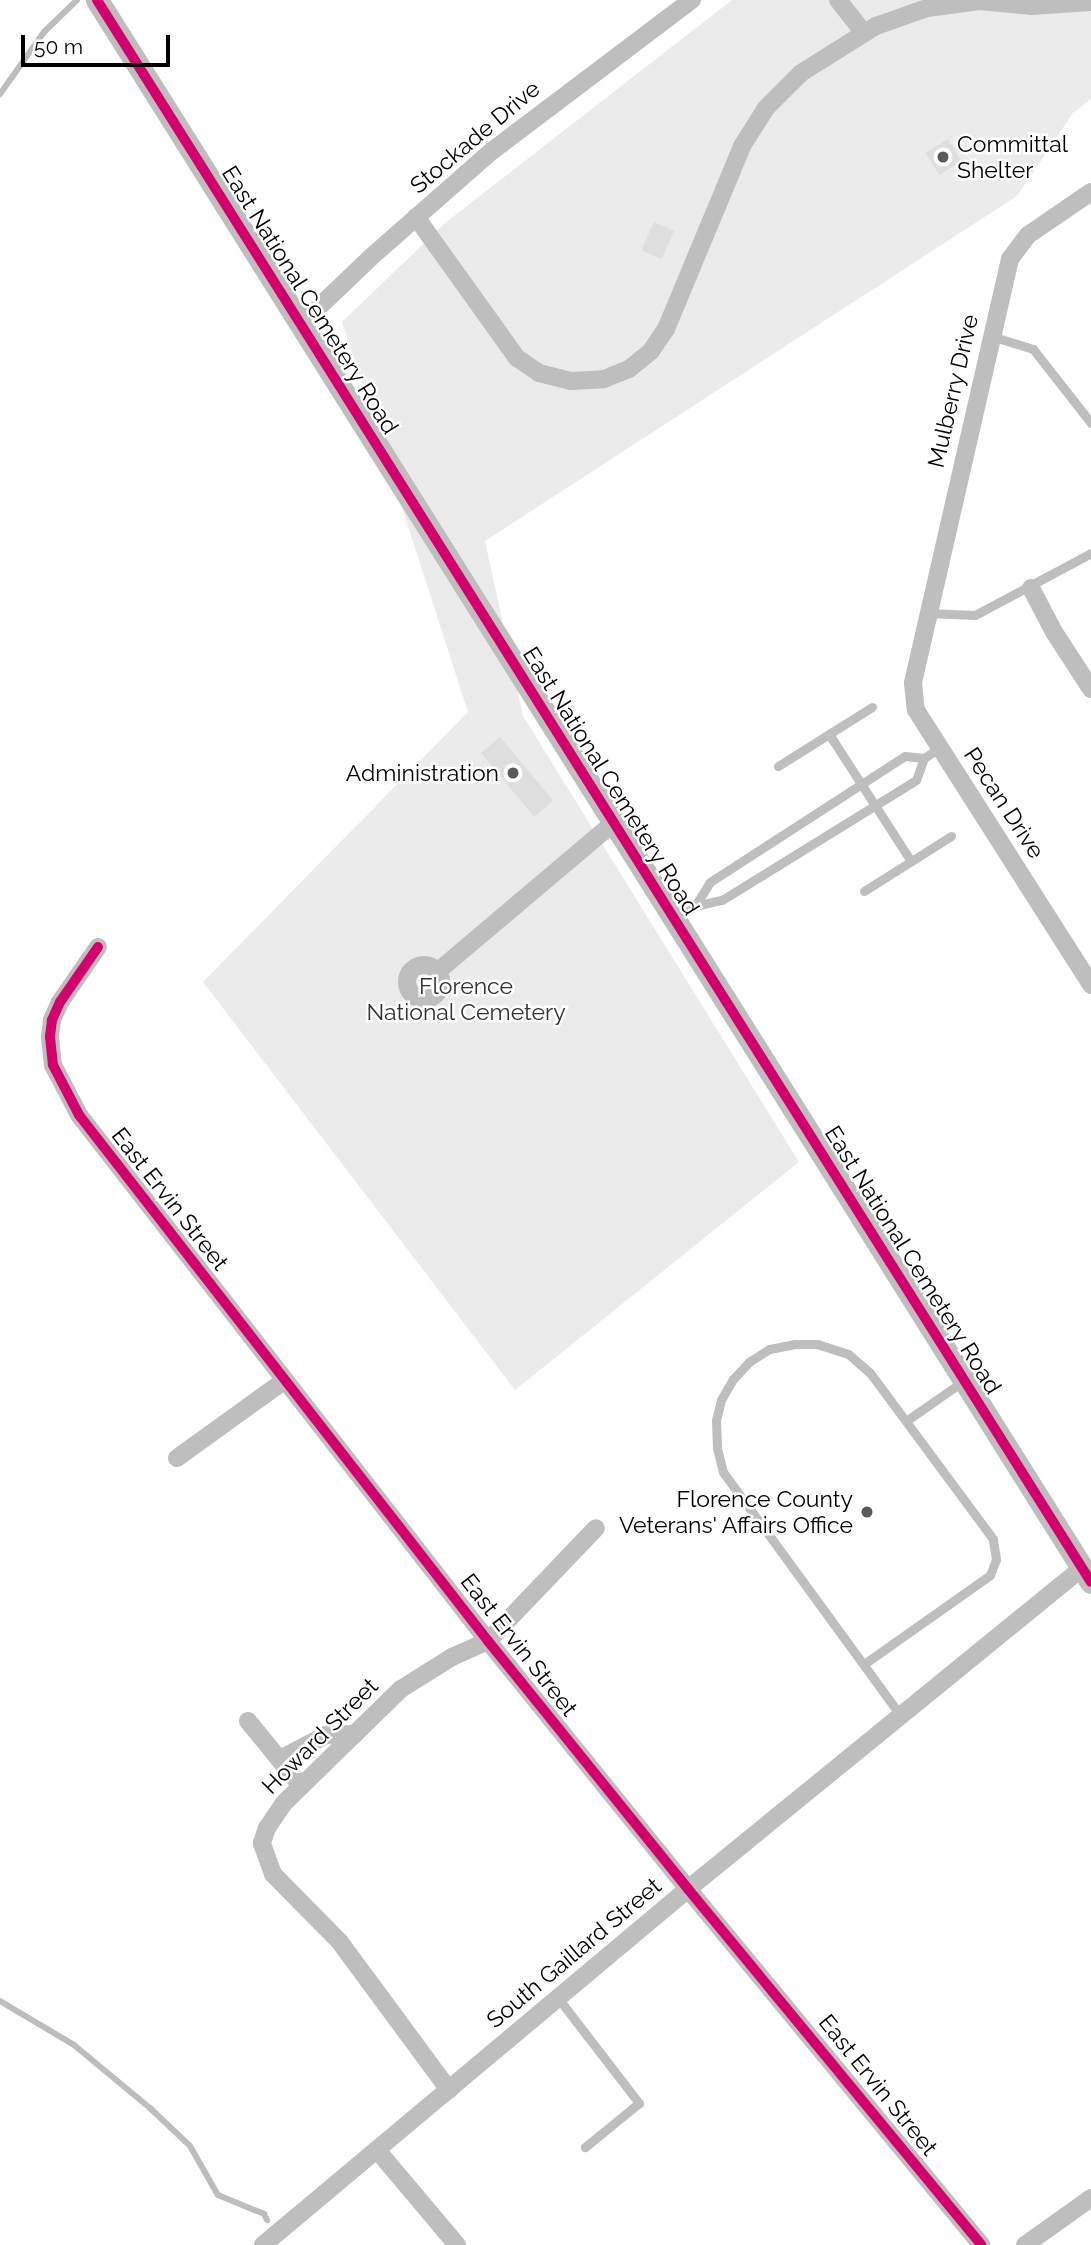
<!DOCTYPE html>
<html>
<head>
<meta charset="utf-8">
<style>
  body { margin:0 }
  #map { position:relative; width:1091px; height:2245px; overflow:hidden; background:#fff; font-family:Raleway,sans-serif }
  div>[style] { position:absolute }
  .green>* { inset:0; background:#ebebeb }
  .stream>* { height:6px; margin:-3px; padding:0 3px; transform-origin:3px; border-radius:3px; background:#bdbdbd }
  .building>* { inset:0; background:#dedede; transform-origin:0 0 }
  .service>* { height:9px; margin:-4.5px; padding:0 4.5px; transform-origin:4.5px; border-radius:4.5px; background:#bebebe }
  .minor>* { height:18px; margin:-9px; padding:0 9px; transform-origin:9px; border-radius:9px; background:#bebebe }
  .minor>.ring { margin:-9px; padding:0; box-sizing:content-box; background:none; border:18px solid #bebebe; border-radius:50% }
  .tertiary>* { height:23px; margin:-11.5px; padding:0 11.5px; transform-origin:11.5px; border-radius:11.5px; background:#bebebe }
  .cycleway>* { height:10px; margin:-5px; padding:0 5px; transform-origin:5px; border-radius:5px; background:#d6006c }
  .dots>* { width:19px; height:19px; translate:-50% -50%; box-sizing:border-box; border:4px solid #fff; border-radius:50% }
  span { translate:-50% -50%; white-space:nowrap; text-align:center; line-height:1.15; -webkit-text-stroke:5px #fff; paint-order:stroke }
  .street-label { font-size:23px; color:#000 }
  .poi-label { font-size:23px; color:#000 }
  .left { translate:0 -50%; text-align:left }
  .right { translate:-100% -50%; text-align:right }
  .park-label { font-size:23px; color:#313131 }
  .scale { position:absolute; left:21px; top:35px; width:149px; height:32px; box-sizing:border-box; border:4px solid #000; border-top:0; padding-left:9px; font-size:21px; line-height:24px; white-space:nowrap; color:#000; -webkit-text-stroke:5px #fff; paint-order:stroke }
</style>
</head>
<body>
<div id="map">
  <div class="green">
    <div style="clip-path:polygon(732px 0,1091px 0,1091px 99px,1073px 113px,1017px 196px,485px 541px,523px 716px,799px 1162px,515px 1390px,203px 982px,468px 712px,342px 322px,445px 223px)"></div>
  </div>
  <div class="stream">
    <div style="left:0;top:94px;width:76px;rotate:-54.6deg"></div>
    <div style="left:44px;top:32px;width:46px;rotate:-44.1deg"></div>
    <div style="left:0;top:2001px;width:86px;rotate:30.7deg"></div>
    <div style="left:74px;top:2045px;width:99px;rotate:39.7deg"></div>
    <div style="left:150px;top:2108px;width:55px;rotate:43.5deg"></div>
    <div style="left:190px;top:2146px;width:56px;rotate:60.3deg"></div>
    <div style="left:218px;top:2195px;width:50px;rotate:22.4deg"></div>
    <div style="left:264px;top:2214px;width:7px;rotate:63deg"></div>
  </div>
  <div class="building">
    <div style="left:948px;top:139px;width:26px;height:26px;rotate:59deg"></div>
    <div style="left:654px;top:222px;width:22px;height:31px;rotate:24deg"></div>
    <div style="left:500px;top:737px;width:83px;height:25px;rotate:50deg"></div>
  </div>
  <div class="service">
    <div style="left:991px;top:336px;width:44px;rotate:17.2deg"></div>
    <div style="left:1033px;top:349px;width:94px;rotate:51.9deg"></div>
    <div style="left:928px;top:613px;width:47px;rotate:2.4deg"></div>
    <div style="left:975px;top:615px;width:132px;rotate:-28.1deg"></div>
    <div style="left:829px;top:734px;width:151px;rotate:57.2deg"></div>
    <div style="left:778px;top:766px;width:111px;rotate:-32.1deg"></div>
    <div style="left:864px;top:891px;width:103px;rotate:-32.3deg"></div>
    <div style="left:695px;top:906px;width:28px;rotate:-13deg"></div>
    <div style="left:722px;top:900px;width:228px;rotate:-31.7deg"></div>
    <div style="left:916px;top:780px;width:23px;rotate:-70deg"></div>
    <div style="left:924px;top:758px;width:18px;rotate:-34deg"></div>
    <div style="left:676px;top:919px;width:23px;rotate:-34deg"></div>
    <div style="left:695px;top:906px;width:28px;rotate:-58deg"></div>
    <div style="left:710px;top:882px;width:232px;rotate:-32.9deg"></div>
    <div style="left:905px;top:756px;width:19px;rotate:6deg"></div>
    <div style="left:906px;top:1421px;width:68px;rotate:-34.9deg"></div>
    <div style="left:864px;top:1664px;width:154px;rotate:-35.2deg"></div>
    <div style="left:990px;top:1575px;width:17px;rotate:-69deg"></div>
    <div style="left:996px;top:1559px;width:20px;rotate:-99deg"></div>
    <div style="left:993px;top:1539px;width:207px;rotate:-126.5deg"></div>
    <div style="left:870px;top:1373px;width:29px;rotate:-139deg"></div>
    <div style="left:848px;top:1354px;width:32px;rotate:-162deg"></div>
    <div style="left:818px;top:1344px;width:23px;rotate:180deg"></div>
    <div style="left:795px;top:1344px;width:26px;rotate:169deg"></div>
    <div style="left:769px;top:1349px;width:24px;rotate:147deg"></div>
    <div style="left:749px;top:1362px;width:23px;rotate:133deg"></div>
    <div style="left:733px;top:1379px;width:24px;rotate:120deg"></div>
    <div style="left:721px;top:1400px;width:21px;rotate:104deg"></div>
    <div style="left:716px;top:1420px;width:28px;rotate:88deg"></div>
    <div style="left:717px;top:1448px;width:25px;rotate:76deg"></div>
    <div style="left:723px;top:1472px;width:302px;rotate:53.9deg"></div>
    <div style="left:558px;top:1998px;width:133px;rotate:52.4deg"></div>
    <div style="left:639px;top:2103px;width:70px;rotate:140.8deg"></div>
  </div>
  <div class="minor">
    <div style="left:838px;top:0;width:42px;rotate:51.8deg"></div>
    <div style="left:1091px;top:192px;width:76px;rotate:145.7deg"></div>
    <div style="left:1028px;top:235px;width:30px;rotate:127deg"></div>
    <div style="left:1010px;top:259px;width:435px;rotate:102.9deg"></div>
    <div style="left:913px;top:683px;width:27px;rotate:84deg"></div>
    <div style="left:916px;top:710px;width:326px;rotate:57.5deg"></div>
    <div style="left:416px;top:217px;width:173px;rotate:54.4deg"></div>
    <div style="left:517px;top:358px;width:27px;rotate:34deg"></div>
    <div style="left:539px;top:373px;width:33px;rotate:14deg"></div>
    <div style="left:571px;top:381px;width:33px;rotate:-3deg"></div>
    <div style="left:604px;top:379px;width:27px;rotate:-22deg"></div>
    <div style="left:629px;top:369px;width:28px;rotate:-39deg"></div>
    <div style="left:651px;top:351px;width:27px;rotate:-56deg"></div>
    <div style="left:666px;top:329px;width:198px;rotate:-67.4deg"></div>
    <div style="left:742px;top:146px;width:45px;rotate:-57.7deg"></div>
    <div style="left:766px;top:108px;width:49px;rotate:-45deg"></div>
    <div style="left:801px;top:73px;width:89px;rotate:-32.1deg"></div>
    <div style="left:876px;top:26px;width:54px;rotate:-19.4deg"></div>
    <div style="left:927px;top:8px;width:53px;rotate:-7.5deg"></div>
    <div style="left:980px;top:1px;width:52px;rotate:5.5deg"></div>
    <div style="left:1032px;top:6px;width:59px;rotate:-3.9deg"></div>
    <div style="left:300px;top:325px;width:97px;rotate:-43.7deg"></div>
    <div style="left:370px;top:258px;width:162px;rotate:-41.3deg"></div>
    <div style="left:492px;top:151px;width:251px;rotate:-37.1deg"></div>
    <div style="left:1031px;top:588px;width:50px;rotate:62.4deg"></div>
    <div style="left:1054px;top:632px;width:68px;rotate:57deg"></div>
    <div style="left:98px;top:947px;width:67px;rotate:124.6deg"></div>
    <div style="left:60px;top:1002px;width:20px;rotate:114deg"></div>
    <div style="left:52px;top:1020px;width:17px;rotate:97deg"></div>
    <div style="left:50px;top:1037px;width:28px;rotate:84deg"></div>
    <div style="left:53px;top:1065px;width:56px;rotate:62.5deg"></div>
    <div style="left:79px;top:1115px;width:666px;rotate:52.13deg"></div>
    <div style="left:488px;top:1641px;width:319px;rotate:51.1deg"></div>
    <div style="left:688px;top:1889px;width:461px;rotate:50.5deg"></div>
    <div class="ring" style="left:407px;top:965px;width:16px;height:16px"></div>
    <div style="left:437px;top:972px;width:229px;rotate:-40.2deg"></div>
    <div style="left:177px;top:1458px;width:133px;rotate:-35.8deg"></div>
    <div style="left:248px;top:1721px;width:84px;rotate:50.8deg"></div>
    <div style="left:280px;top:1759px;width:52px;rotate:-27.6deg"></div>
    <div style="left:326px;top:1735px;width:29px;rotate:-2deg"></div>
    <div style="left:449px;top:2090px;width:185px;rotate:-126.4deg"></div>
    <div style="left:339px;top:1941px;width:94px;rotate:-134.6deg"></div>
    <div style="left:273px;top:1874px;width:33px;rotate:-110deg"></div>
    <div style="left:262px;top:1843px;width:16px;rotate:-72deg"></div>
    <div style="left:267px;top:1828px;width:29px;rotate:-56deg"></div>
    <div style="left:283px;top:1804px;width:165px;rotate:-44.3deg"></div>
    <div style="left:401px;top:1689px;width:60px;rotate:-32.1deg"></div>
    <div style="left:452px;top:1657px;width:39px;rotate:-24deg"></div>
    <div style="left:488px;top:1641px;width:156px;rotate:-46.3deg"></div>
    <div style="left:377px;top:2150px;width:124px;rotate:49.9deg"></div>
    <div style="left:263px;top:2245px;width:554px;rotate:-39.95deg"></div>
    <div style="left:688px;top:1889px;width:508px;rotate:-39.17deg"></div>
    <div style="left:1025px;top:2245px;width:81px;rotate:-35.5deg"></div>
  </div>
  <div class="tertiary">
    <div style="left:97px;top:0;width:1868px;rotate:57.86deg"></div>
  </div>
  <div class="cycleway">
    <div style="left:97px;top:0;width:1868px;rotate:57.86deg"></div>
    <div style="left:98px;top:947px;width:67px;rotate:124.6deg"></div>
    <div style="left:60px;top:1002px;width:20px;rotate:114deg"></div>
    <div style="left:52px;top:1020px;width:17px;rotate:97deg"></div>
    <div style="left:50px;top:1037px;width:28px;rotate:84deg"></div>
    <div style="left:53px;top:1065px;width:56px;rotate:62.5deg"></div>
    <div style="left:79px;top:1115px;width:666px;rotate:52.13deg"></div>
    <div style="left:488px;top:1641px;width:319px;rotate:51.1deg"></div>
    <div style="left:688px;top:1889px;width:461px;rotate:50.5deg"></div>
  </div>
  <div class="dots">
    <div style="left:943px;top:157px;background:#595959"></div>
    <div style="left:513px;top:773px;background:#595959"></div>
    <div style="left:867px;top:1512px;background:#595959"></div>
  </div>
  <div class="street-label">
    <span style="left:475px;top:137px;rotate:-40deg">Stockade Drive</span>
    <span style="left:310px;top:300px;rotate:58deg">East National Cemetery Road</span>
    <span style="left:953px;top:391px;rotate:-77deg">Mulberry Drive</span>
    <span style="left:611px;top:781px;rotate:58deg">East National Cemetery Road</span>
    <span style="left:1004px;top:803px;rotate:57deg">Pecan Drive</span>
    <span style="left:170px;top:1199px;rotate:52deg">East Ervin Street</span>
    <span style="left:913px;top:1260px;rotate:58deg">East National Cemetery Road</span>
    <span style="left:519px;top:1645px;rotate:52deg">East Ervin Street</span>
    <span style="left:320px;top:1736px;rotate:-45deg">Howard Street</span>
    <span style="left:574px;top:1953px;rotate:-40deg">South Gaillard Street</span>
    <span style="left:878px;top:2085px;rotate:51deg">East Ervin Street</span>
  </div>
  <div class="poi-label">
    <span class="left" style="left:957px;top:157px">Committal<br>Shelter</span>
    <span class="right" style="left:499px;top:773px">Administration</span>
    <span class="right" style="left:853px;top:1512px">Florence County<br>Veterans' Affairs Office</span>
  </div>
  <div class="park-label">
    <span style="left:466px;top:999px">Florence<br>National Cemetery</span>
  </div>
  <div class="scale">50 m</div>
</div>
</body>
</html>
